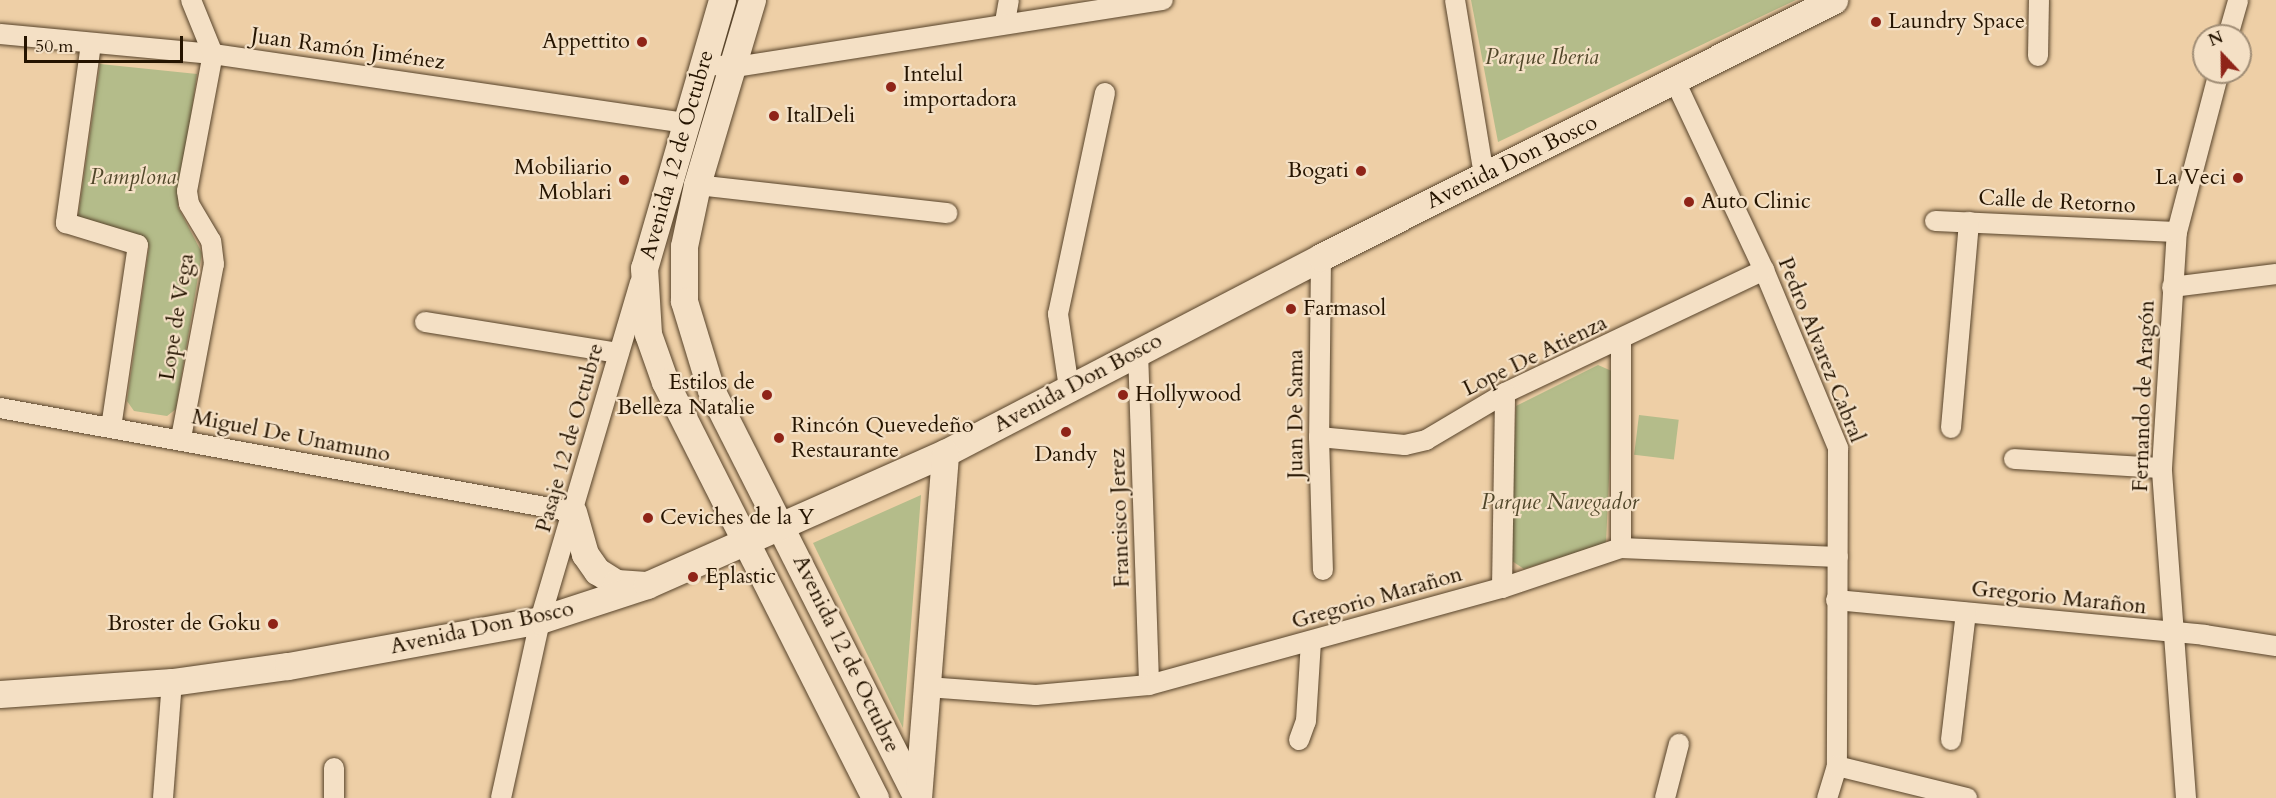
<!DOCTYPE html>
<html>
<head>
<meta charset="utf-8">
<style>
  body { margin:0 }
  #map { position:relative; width:2276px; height:798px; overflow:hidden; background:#eecfa6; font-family:Cardo,serif }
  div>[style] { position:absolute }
  .green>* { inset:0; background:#b4bc8a; transform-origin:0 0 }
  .roads { filter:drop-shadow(0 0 2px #57432a) drop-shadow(0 0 2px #57432a) }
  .street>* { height:20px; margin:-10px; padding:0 10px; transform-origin:10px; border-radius:10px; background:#f4e0c5 }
  .secondary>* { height:27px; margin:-13.5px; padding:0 13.5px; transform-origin:13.5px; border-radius:13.5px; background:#f4e0c5 }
  .dots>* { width:16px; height:16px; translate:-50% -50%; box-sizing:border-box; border:3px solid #f4e0c5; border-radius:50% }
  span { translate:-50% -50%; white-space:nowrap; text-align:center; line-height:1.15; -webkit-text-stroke:4.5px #f4e0c5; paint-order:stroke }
  .poi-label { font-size:22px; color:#251400 }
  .left { translate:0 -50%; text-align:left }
  .right { translate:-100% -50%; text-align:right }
  .street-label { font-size:22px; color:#251400 }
  .park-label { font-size:22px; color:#504629; font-style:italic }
  .north { position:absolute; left:2192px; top:24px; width:60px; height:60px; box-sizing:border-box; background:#f4e0c5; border:2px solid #a18e76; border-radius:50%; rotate:338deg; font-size:16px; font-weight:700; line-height:24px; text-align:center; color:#251400 }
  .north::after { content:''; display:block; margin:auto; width:21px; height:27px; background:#8f2418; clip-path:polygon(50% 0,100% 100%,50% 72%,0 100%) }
  .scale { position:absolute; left:24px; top:36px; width:159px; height:27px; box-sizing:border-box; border:3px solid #251400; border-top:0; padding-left:8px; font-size:18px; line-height:21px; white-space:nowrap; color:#251400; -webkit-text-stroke:4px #f4e0c5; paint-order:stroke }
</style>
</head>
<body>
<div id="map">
  <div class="green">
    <div style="clip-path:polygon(1471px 0,1796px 0,1498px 142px)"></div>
    <div style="clip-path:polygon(100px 64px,197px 74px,178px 207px,202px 253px,176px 409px,167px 416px,134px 411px,127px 401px,149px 247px,146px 239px,78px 217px)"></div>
    <div style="clip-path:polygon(1598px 365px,1614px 372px,1606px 543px,1524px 569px,1509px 559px,1516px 406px)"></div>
    <div style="left:1639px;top:415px;width:40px;height:40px;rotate:7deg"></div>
    <div style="clip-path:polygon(921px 495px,903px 728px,813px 543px)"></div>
  </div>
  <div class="roads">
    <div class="street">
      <div style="left:1455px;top:0;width:178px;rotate:80.6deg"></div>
      <div style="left:1005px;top:22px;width:22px;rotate:-80deg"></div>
      <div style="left:0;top:34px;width:214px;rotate:5.4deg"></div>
      <div style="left:213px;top:54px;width:480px;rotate:8.3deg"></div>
      <div style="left:2228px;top:36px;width:37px;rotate:-74deg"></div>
      <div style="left:91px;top:44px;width:181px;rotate:98deg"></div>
      <div style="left:66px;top:223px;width:75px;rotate:17deg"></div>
      <div style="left:138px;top:245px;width:184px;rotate:98.4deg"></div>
      <div style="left:2038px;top:56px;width:56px;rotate:-89deg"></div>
      <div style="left:704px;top:64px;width:31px;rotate:6deg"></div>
      <div style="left:735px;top:67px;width:433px;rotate:-8.9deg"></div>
      <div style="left:1675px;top:81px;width:209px;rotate:64.8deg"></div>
      <div style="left:1764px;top:270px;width:193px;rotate:67.4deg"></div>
      <div style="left:1838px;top:448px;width:318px;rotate:90.2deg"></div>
      <div style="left:1837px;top:766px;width:34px;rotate:107deg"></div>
      <div style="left:697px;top:185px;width:252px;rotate:6.4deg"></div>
      <div style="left:1935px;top:221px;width:242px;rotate:2.6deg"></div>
      <div style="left:1321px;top:257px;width:180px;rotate:90.6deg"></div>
      <div style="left:1319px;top:437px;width:133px;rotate:88.3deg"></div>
      <div style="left:2172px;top:287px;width:105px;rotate:-7.1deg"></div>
      <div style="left:425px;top:322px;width:196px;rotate:9.1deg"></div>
      <div style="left:1138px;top:351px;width:334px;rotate:88.1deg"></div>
      <div style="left:1069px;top:388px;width:75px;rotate:-98.5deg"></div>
      <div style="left:1058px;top:314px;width:226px;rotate:-78deg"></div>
      <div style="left:0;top:408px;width:582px;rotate:10.29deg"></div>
      <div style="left:1951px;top:428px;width:207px;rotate:-85deg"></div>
      <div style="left:1319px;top:437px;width:86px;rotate:5.3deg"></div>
      <div style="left:1405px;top:445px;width:22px;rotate:-13deg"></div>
      <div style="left:1426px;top:440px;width:92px;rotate:-30.7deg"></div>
      <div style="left:1505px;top:393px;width:287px;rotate:-25.4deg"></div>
      <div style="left:181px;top:438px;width:177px;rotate:-79.3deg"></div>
      <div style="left:214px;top:264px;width:23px;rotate:-97deg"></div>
      <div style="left:211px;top:241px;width:43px;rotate:-120.7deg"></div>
      <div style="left:189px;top:204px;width:13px;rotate:-99deg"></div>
      <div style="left:187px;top:191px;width:139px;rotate:-79.3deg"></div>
      <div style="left:213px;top:54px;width:58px;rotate:-112.2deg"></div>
      <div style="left:2014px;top:459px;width:148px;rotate:3.5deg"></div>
      <div style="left:1621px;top:548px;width:207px;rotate:-90deg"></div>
      <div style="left:1502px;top:588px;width:195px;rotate:-89.1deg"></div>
      <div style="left:1836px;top:600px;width:370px;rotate:5.4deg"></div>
      <div style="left:2204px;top:635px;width:73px;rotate:8.7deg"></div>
      <div style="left:927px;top:687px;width:109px;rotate:4.2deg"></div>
      <div style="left:1036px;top:695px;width:113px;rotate:-5.1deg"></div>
      <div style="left:1149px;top:685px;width:366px;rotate:-15.4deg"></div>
      <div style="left:1502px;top:588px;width:126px;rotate:-18.6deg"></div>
      <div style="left:1621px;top:548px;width:217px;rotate:2.4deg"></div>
      <div style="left:1299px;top:740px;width:20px;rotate:-70deg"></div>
      <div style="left:1306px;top:721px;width:79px;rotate:-86.4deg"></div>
      <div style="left:1951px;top:740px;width:128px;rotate:-83.3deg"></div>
      <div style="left:1837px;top:766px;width:134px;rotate:13.8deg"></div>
      <div style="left:163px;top:798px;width:116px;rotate:-85.6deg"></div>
      <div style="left:334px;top:798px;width:30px;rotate:-90deg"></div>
      <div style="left:501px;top:798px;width:182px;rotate:-77.6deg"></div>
      <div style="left:540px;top:620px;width:352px;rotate:-73.5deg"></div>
      <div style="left:1665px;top:798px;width:56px;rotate:-75.5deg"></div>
      <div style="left:2186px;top:798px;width:331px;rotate:-94.2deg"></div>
      <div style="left:2162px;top:468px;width:236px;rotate:-86.4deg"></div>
      <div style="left:2177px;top:232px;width:165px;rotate:-75.3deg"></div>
    </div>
    <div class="secondary">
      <div style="left:722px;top:0;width:279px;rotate:106.2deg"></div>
      <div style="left:644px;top:268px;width:66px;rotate:86.5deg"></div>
      <div style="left:648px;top:334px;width:51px;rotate:70.5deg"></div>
      <div style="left:665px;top:382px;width:466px;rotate:63.2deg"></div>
      <div style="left:752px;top:0;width:193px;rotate:106.6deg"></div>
      <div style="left:697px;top:185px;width:62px;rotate:102deg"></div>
      <div style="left:684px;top:246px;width:55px;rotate:90deg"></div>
      <div style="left:684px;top:301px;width:93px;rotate:73.1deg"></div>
      <div style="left:711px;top:390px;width:457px;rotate:63.2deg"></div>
      <div style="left:573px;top:512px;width:44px;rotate:74.1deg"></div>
      <div style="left:585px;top:554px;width:21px;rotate:55deg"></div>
      <div style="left:597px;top:571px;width:22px;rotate:32deg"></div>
      <div style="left:616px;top:583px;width:27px;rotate:4deg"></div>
      <div style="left:0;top:694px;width:172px;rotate:-4deg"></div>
      <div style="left:172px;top:682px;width:117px;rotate:-7.9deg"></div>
      <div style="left:288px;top:666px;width:256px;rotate:-10.3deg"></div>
      <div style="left:540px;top:620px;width:113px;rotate:-18.1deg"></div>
      <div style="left:647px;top:585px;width:326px;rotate:-23.9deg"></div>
      <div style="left:945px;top:453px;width:424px;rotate:-27.5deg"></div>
      <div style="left:1321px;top:257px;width:574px;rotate:-26.61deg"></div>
      <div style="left:918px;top:798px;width:346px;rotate:-85.5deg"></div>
    </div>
  </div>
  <div class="dots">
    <div style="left:1876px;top:22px;background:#8f2418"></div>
    <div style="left:642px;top:42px;background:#8f2418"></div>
    <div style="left:891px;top:87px;background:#8f2418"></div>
    <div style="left:774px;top:116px;background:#8f2418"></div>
    <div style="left:1361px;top:171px;background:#8f2418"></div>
    <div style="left:2238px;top:178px;background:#8f2418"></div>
    <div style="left:624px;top:180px;background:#8f2418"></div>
    <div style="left:1689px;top:202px;background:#8f2418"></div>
    <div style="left:1291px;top:309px;background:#8f2418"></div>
    <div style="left:767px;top:395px;background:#8f2418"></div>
    <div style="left:1123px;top:395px;background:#8f2418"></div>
    <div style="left:1066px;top:432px;background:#8f2418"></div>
    <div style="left:779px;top:438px;background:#8f2418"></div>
    <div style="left:648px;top:518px;background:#8f2418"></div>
    <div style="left:693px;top:577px;background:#8f2418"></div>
    <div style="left:273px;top:624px;background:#8f2418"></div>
  </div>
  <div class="poi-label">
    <span class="left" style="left:1888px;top:22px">Laundry Space</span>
    <span class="right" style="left:630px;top:42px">Appettito</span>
    <span class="left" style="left:903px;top:87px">Intelul<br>importadora</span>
    <span class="left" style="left:786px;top:116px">ItalDeli</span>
    <span class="right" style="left:612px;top:180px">Mobiliario<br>Moblari</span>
    <span class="right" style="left:1349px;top:171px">Bogati</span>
    <span class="right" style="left:2226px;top:178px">La Veci</span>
    <span class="left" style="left:1701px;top:202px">Auto Clinic</span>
    <span class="left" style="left:1303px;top:309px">Farmasol</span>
    <span class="right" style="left:755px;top:395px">Estilos de<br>Belleza Natalie</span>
    <span class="left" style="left:1135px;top:395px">Hollywood</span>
    <span class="left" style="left:791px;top:438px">Rincón Quevedeño<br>Restaurante</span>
    <span style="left:1066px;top:455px">Dandy</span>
    <span class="left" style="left:660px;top:518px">Ceviches de la Y</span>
    <span class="left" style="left:705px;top:577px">Eplastic</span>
    <span class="right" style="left:261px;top:624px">Broster de Goku</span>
  </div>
  <div class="street-label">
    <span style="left:348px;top:49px;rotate:8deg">Juan Ramón Jiménez</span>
    <span style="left:677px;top:155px;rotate:-74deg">Avenida 12 de Octubre</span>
    <span style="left:1512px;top:162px;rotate:-26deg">Avenida Don Bosco</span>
    <span style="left:2057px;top:202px;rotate:3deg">Calle de Retorno</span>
    <span style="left:177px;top:317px;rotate:-81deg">Lope de Vega</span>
    <span style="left:1821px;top:350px;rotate:68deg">Pedro Alvarez Cabral</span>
    <span style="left:1535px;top:356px;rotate:-26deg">Lope De Atienza</span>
    <span style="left:1078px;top:383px;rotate:-28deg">Avenida Don Bosco</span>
    <span style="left:2144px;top:396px;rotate:-88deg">Fernando de Aragón</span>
    <span style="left:1296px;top:414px;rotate:-90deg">Juan De Sama</span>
    <span style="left:291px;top:436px;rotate:11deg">Miguel De Unamuno</span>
    <span style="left:570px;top:438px;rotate:-74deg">Pasaje 12 de Octubre</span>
    <span style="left:1120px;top:518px;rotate:-92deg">Francisco Jerez</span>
    <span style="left:1377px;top:598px;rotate:-16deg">Gregorio Marañon</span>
    <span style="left:2059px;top:598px;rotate:6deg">Gregorio Marañon</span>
    <span style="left:482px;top:628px;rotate:-12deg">Avenida Don Bosco</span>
    <span style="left:846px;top:654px;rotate:64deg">Avenida 12 de Octubre</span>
  </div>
  <div class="park-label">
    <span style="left:1542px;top:58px">Parque Iberia</span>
    <span style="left:133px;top:178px">Pamplona</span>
    <span style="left:1560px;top:503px">Parque Navegador</span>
  </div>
  <div class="north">N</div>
  <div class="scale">50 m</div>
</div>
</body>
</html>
